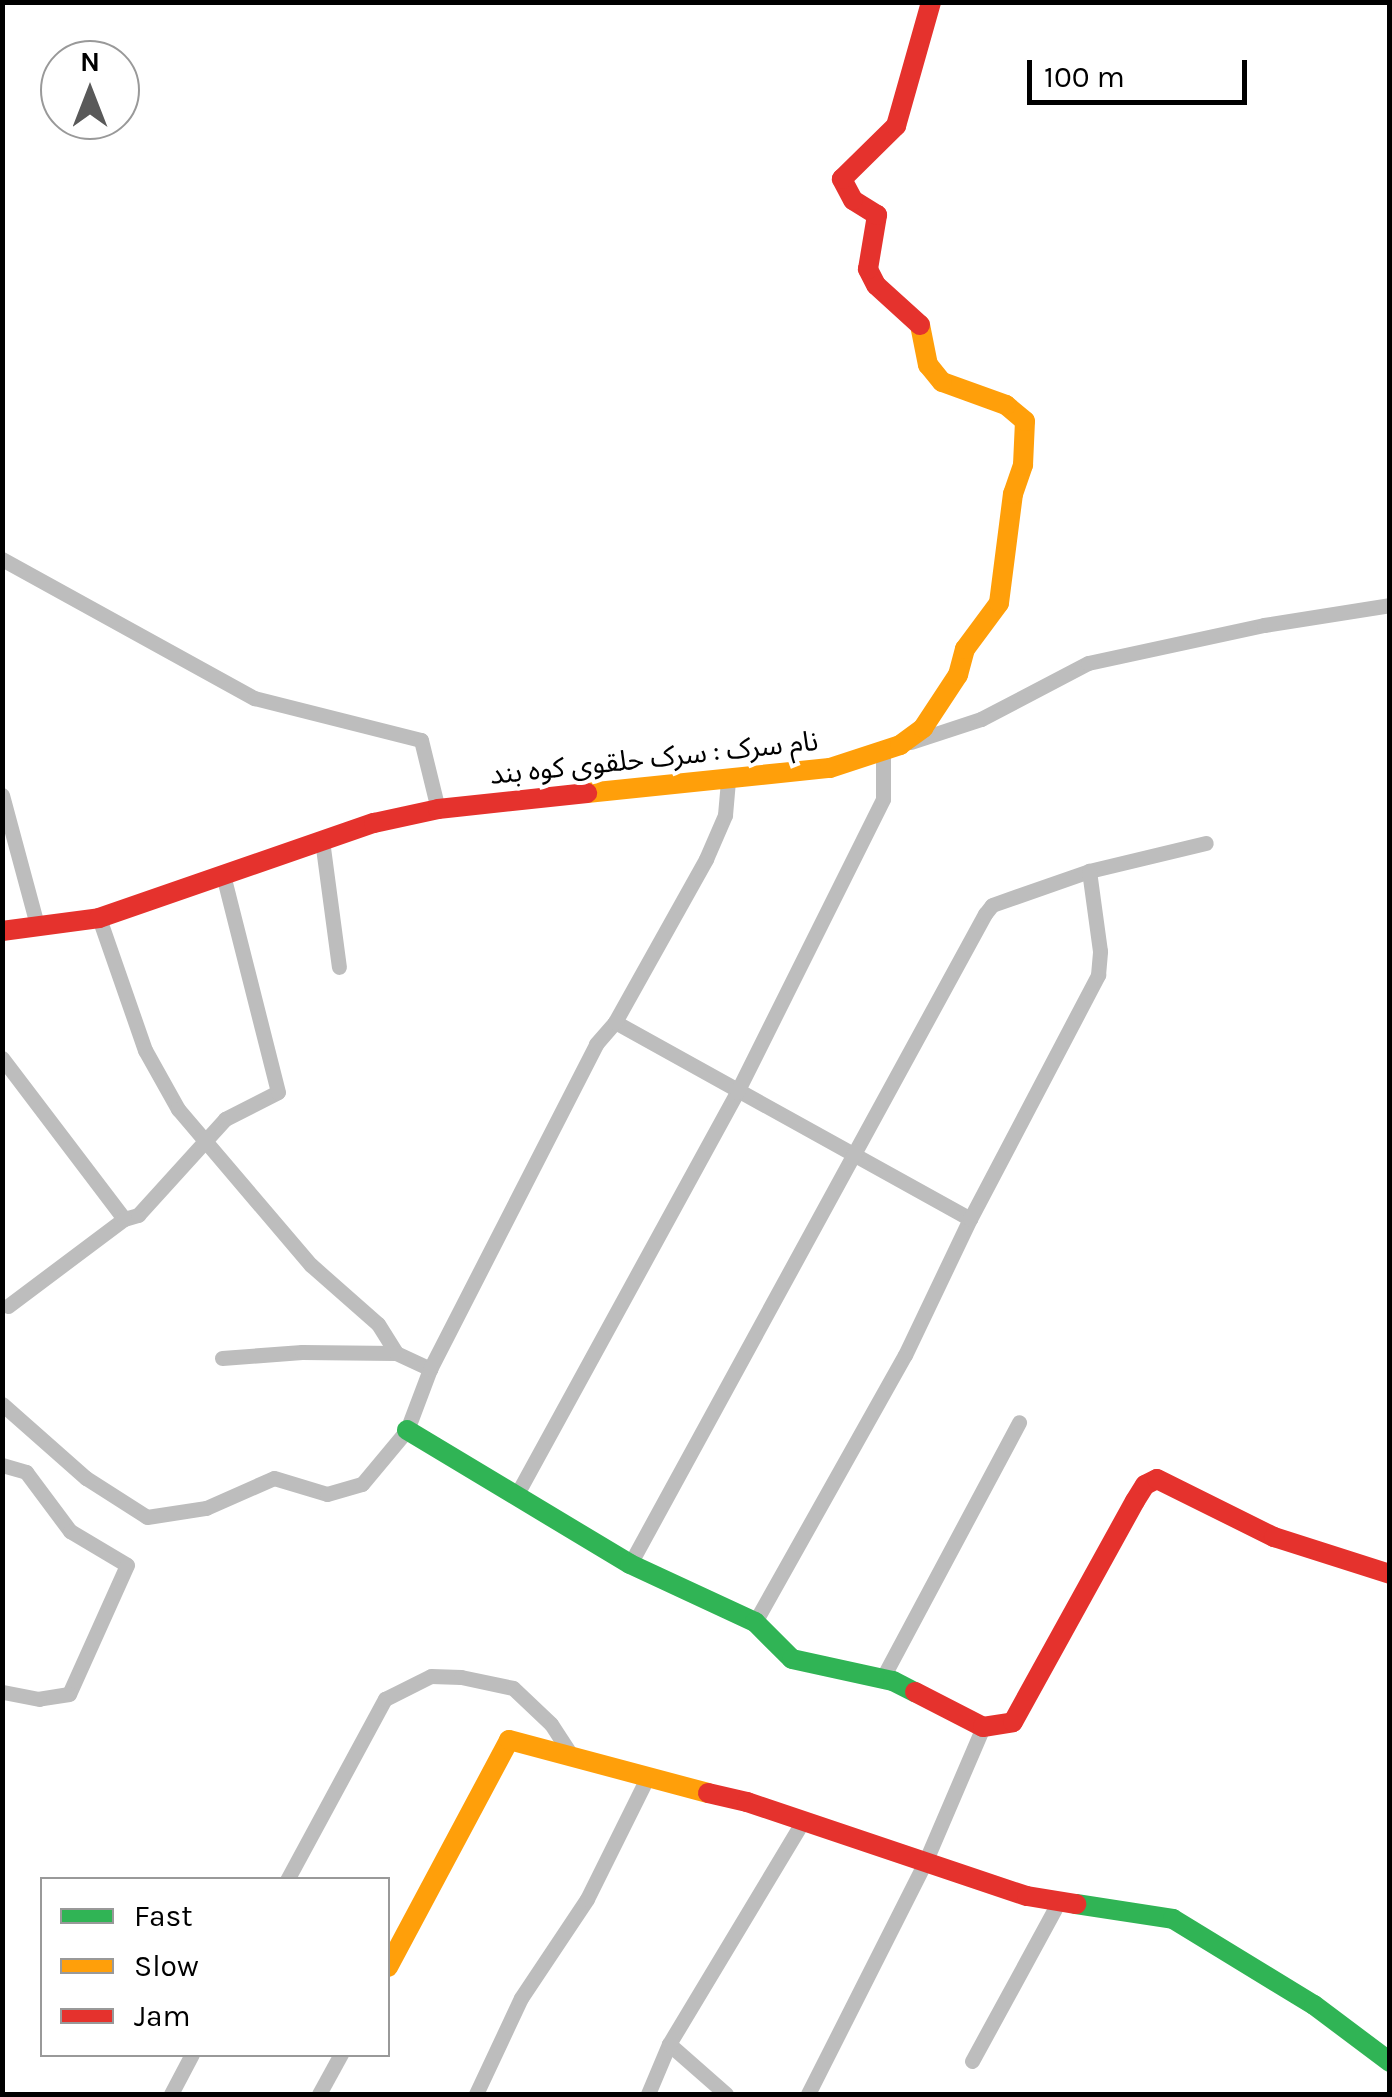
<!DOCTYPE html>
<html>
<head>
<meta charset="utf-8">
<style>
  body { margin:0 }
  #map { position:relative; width:1392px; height:2097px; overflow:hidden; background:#fff; font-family:Karla,"Noto Sans Arabic",sans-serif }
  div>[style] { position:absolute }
  .street>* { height:15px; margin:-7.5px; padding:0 7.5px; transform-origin:7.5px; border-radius:7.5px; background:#bdbdbd }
  .fast>* { height:20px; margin:-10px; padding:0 10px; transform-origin:10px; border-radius:10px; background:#30b455 }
  .slow>* { height:20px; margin:-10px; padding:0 10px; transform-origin:10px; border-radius:10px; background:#ff9f0a }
  .jam>* { height:20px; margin:-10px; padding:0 10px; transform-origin:10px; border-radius:10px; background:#e5322d }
  span { translate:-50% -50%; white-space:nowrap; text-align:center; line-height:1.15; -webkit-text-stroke:8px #fff; paint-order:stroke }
  .street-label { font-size:28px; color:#000 }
  .frame { position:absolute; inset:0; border:5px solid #000; pointer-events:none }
  .legend { position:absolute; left:40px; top:1877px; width:350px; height:180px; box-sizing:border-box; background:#fff; border:2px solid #999; margin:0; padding:12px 18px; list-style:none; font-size:30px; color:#000 }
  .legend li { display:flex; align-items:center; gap:20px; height:50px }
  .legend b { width:50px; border:2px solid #999 }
  .north { position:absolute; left:40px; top:40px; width:100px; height:100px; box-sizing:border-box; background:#fff; border:2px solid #999; border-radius:50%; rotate:0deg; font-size:28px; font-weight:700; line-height:40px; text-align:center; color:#000 }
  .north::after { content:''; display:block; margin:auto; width:35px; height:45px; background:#595959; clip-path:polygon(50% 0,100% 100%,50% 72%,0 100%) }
  .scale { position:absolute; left:1027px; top:60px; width:220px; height:45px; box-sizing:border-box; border:5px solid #000; border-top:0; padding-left:12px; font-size:30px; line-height:35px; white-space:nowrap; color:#000; -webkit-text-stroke:8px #fff; paint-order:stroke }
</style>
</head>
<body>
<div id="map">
  <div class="street">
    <div style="left:2px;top:559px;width:288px;rotate:28.9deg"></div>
    <div style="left:254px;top:698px;width:172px;rotate:14.1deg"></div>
    <div style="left:421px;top:740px;width:71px;rotate:76.2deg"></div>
    <div style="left:911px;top:742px;width:74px;rotate:-18.2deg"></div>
    <div style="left:981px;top:719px;width:121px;rotate:-27.6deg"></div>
    <div style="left:1088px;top:663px;width:180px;rotate:-12.2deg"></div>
    <div style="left:1264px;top:625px;width:128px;rotate:-9deg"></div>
    <div style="left:2px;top:795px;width:135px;rotate:74.9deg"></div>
    <div style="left:322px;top:840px;width:128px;rotate:82.4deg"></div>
    <div style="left:99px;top:918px;width:140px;rotate:70.8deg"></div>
    <div style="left:145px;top:1050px;width:68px;rotate:60.8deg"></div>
    <div style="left:178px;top:1109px;width:205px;rotate:49.6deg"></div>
    <div style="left:311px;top:1265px;width:89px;rotate:41.4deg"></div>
    <div style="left:378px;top:1324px;width:34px;rotate:58deg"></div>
    <div style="left:615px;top:1022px;width:406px;rotate:29deg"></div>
    <div style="left:2px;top:1058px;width:202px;rotate:52.8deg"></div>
    <div style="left:8px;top:1306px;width:145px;rotate:-36.9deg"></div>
    <div style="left:124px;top:1219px;width:15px;rotate:-16deg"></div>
    <div style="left:138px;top:1215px;width:130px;rotate:-47.8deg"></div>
    <div style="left:225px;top:1119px;width:59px;rotate:-27deg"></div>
    <div style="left:278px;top:1092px;width:224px;rotate:-104.2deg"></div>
    <div style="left:222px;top:1358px;width:80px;rotate:-4.3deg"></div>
    <div style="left:302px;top:1352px;width:94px;rotate:0.6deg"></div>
    <div style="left:396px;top:1353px;width:38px;rotate:25deg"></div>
    <div style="left:2px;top:1404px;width:112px;rotate:41.4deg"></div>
    <div style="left:86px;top:1478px;width:72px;rotate:32.6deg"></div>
    <div style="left:147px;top:1517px;width:60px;rotate:-8.7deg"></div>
    <div style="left:206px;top:1508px;width:74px;rotate:-23.8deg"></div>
    <div style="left:274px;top:1478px;width:55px;rotate:16.8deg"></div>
    <div style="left:327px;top:1494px;width:36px;rotate:-16deg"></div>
    <div style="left:362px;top:1484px;width:70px;rotate:-50.2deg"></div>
    <div style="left:407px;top:1430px;width:65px;rotate:-69.3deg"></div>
    <div style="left:430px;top:1369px;width:365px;rotate:-62.9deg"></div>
    <div style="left:596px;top:1044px;width:29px;rotate:-49deg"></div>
    <div style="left:615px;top:1022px;width:187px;rotate:-60.8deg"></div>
    <div style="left:706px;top:859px;width:48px;rotate:-66.6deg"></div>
    <div style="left:725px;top:815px;width:35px;rotate:-85deg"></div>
    <div style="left:2px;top:1465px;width:25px;rotate:16deg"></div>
    <div style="left:26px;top:1472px;width:74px;rotate:53.3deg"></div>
    <div style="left:70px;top:1531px;width:66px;rotate:30.8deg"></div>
    <div style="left:127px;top:1565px;width:141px;rotate:114.2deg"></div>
    <div style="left:69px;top:1694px;width:30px;rotate:171deg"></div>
    <div style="left:39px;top:1699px;width:38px;rotate:-169deg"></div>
    <div style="left:517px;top:1494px;width:458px;rotate:-61.3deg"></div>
    <div style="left:737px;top:1092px;width:327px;rotate:-63.5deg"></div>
    <div style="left:883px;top:799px;width:48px;rotate:-90deg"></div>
    <div style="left:630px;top:1564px;width:741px;rotate:-61.36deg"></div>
    <div style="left:985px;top:914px;width:11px;rotate:-52deg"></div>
    <div style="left:992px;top:905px;width:103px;rotate:-19.3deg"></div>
    <div style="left:1089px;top:871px;width:120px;rotate:-13.5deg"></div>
    <div style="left:755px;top:1622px;width:306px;rotate:-60.7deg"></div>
    <div style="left:905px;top:1355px;width:151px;rotate:-64.5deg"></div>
    <div style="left:970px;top:1219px;width:276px;rotate:-62.3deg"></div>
    <div style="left:1098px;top:975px;width:24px;rotate:-85deg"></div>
    <div style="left:1100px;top:951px;width:81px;rotate:-97.8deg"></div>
    <div style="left:882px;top:1679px;width:291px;rotate:-61.9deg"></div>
    <div style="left:287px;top:1880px;width:206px;rotate:-61.6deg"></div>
    <div style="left:385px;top:1699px;width:51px;rotate:-26.6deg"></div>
    <div style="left:431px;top:1676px;width:30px;rotate:2deg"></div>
    <div style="left:461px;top:1677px;width:53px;rotate:11.9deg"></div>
    <div style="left:513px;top:1688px;width:52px;rotate:43.5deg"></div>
    <div style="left:551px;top:1724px;width:38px;rotate:57deg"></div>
    <div style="left:669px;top:2044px;width:76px;rotate:41.3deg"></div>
    <div style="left:972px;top:2061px;width:180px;rotate:-61.4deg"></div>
    <div style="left:171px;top:2094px;width:45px;rotate:-62.3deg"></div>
    <div style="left:319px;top:2094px;width:46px;rotate:-61.2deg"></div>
    <div style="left:476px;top:2094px;width:106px;rotate:-64.9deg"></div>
    <div style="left:521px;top:1998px;width:119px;rotate:-56.3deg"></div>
    <div style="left:587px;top:1899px;width:133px;rotate:-63.6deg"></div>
    <div style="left:648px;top:2094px;width:54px;rotate:-67.2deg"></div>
    <div style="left:669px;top:2044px;width:260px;rotate:-59deg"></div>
    <div style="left:808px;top:2094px;width:262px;rotate:-63.2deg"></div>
    <div style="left:926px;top:1860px;width:145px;rotate:-66.8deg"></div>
  </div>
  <div class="fast">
    <div style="left:407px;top:1430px;width:260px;rotate:31deg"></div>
    <div style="left:630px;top:1564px;width:138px;rotate:24.9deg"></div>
    <div style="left:755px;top:1622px;width:52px;rotate:45deg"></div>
    <div style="left:792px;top:1659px;width:103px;rotate:12.3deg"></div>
    <div style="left:893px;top:1681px;width:25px;rotate:27deg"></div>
    <div style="left:1076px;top:1904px;width:98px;rotate:8.8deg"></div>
    <div style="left:1173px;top:1919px;width:165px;rotate:31.4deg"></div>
    <div style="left:1314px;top:2005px;width:95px;rotate:36.9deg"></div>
  </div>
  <div class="slow">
    <div style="left:587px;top:793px;width:244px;rotate:-5.9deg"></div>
    <div style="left:830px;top:768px;width:74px;rotate:-18.2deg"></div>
    <div style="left:900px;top:745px;width:29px;rotate:-36deg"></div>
    <div style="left:923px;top:728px;width:64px;rotate:-56.6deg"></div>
    <div style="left:958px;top:675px;width:27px;rotate:-75deg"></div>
    <div style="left:965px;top:649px;width:57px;rotate:-53.5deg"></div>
    <div style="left:999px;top:603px;width:110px;rotate:-82.7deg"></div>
    <div style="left:1013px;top:494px;width:31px;rotate:-71deg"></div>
    <div style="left:1023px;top:465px;width:44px;rotate:-87.4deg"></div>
    <div style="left:1025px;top:421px;width:25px;rotate:-140deg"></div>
    <div style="left:1006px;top:405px;width:68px;rotate:-160.2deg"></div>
    <div style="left:942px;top:382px;width:22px;rotate:-129deg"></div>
    <div style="left:928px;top:365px;width:41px;rotate:-101.3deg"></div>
    <div style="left:388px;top:1967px;width:257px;rotate:-61.9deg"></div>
    <div style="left:509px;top:1740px;width:206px;rotate:14.9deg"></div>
  </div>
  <div class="jam">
    <div style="left:920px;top:325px;width:59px;rotate:-137.7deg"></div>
    <div style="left:876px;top:285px;width:18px;rotate:-117deg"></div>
    <div style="left:868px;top:269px;width:55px;rotate:-80.5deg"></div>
    <div style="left:877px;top:215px;width:28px;rotate:-148deg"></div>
    <div style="left:853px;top:200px;width:24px;rotate:-118deg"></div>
    <div style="left:842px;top:179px;width:76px;rotate:-44.5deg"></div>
    <div style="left:896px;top:126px;width:129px;rotate:-74.2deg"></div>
    <div style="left:2px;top:931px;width:98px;rotate:-7.6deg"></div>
    <div style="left:99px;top:918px;width:291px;rotate:-19.1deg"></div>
    <div style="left:374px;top:823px;width:66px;rotate:-12.3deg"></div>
    <div style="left:438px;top:809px;width:150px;rotate:-6.1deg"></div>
    <div style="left:915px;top:1692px;width:76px;rotate:27.2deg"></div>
    <div style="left:983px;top:1727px;width:30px;rotate:-9deg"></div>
    <div style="left:1013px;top:1722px;width:252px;rotate:-61.1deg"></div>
    <div style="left:1135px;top:1501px;width:19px;rotate:-58deg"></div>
    <div style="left:1145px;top:1485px;width:13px;rotate:-27deg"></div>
    <div style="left:1157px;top:1479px;width:131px;rotate:26.4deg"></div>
    <div style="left:1274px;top:1537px;width:122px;rotate:17.7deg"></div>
    <div style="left:708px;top:1793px;width:40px;rotate:13deg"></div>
    <div style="left:747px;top:1802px;width:295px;rotate:18.6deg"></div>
    <div style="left:1027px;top:1896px;width:50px;rotate:9.3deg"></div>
  </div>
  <div class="street-label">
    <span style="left:654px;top:758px;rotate:-6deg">نام سرک : سرک حلقوی کوه بند</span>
  </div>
  <div class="frame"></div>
  <ul class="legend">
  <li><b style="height:12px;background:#30b455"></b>Fast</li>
  <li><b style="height:12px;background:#ff9f0a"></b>Slow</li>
  <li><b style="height:12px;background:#e5322d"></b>Jam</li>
  </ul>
  <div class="north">N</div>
  <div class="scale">100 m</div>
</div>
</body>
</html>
